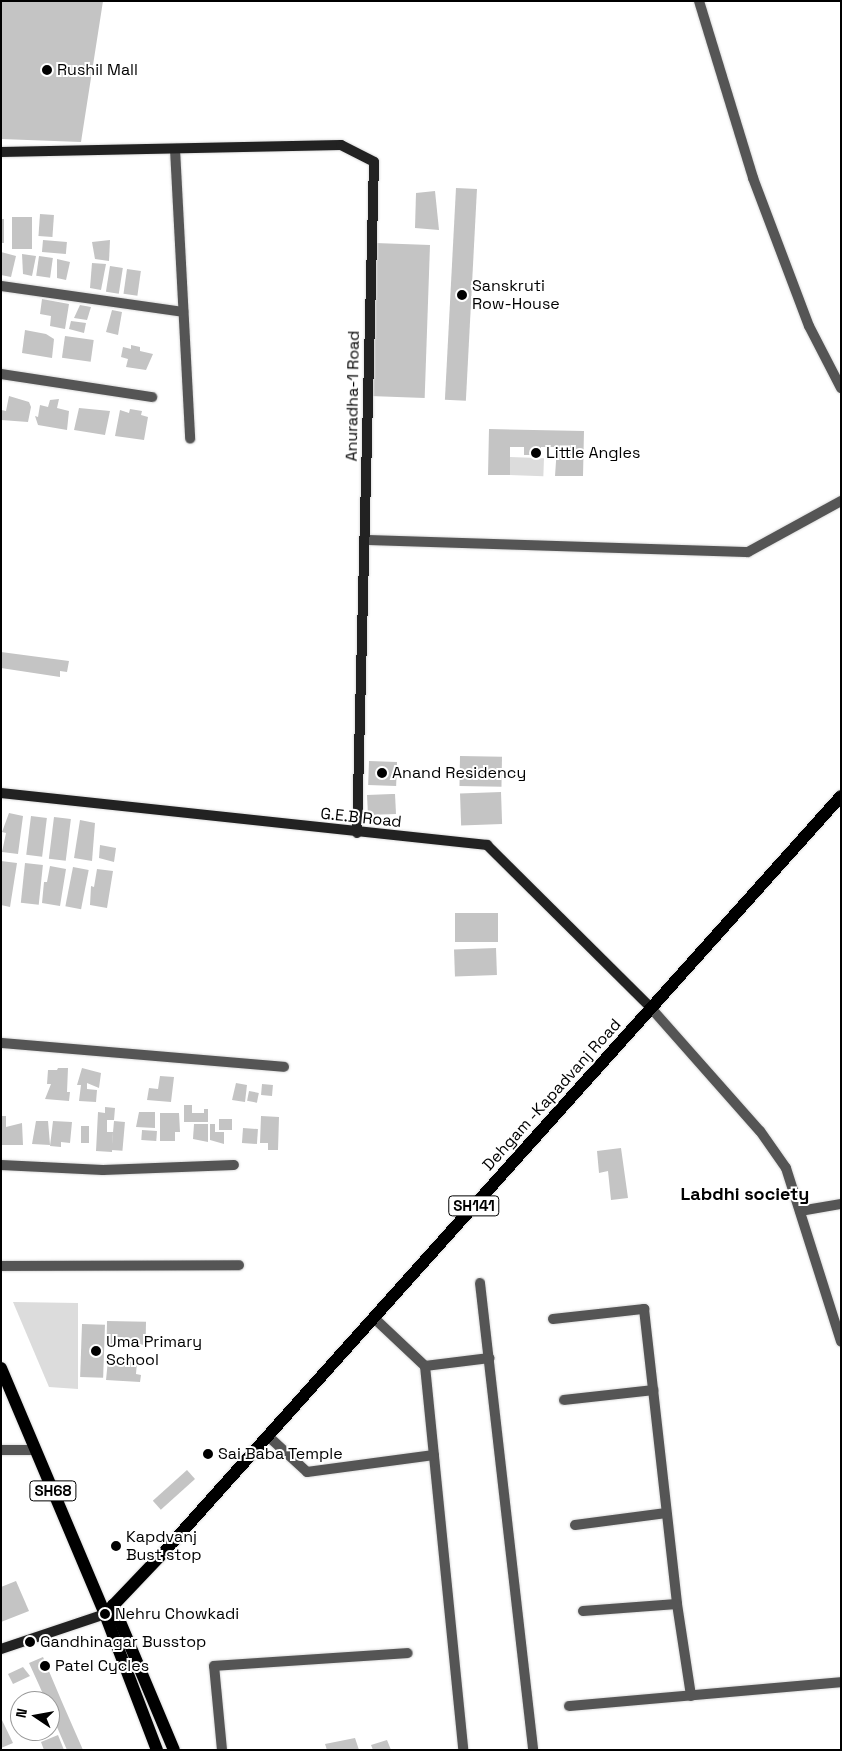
<!DOCTYPE html>
<html>
<head>
<meta charset="utf-8">
<style>
  body { margin:0 }
  #map { position:relative; width:842px; height:1751px; overflow:hidden; background:#fff; font-family:"Space Grotesk",sans-serif }
  div>[style] { position:absolute }
  .green>* { inset:0; background:#dcdcdc; transform-origin:0 0 }
  .building>* { inset:0; background:#c4c4c4; transform-origin:0 0 }
  .roads { filter:drop-shadow(0 0 1px #dbdbdb) drop-shadow(0 0 1px #dbdbdb) }
  .street>* { height:10px; margin:-5px; padding:0 5px; transform-origin:5px; border-radius:5px; background:#555 }
  .secondary>* { height:10px; margin:-5px; padding:0 5px; transform-origin:5px; border-radius:5px; background:#222 }
  .primary>* { height:12px; margin:-6px; padding:0 6px; transform-origin:6px; border-radius:6px; background:#000 }
  .dots>* { width:14px; height:14px; translate:-50% -50%; box-sizing:border-box; border:2px solid #fff; border-radius:50% }
  span { translate:-50% -50%; white-space:nowrap; text-align:center; line-height:1.15; -webkit-text-stroke:4px #fff; paint-order:stroke }
  .shield-label span { padding:1px 4px; background:#fff; border:1px solid; border-radius:4px; -webkit-text-stroke-width:0 }
  .shield-label { font-size:15px; color:#000; font-weight:700 }
  .poi-label { font-size:16px; color:#000 }
  .left { translate:0 -50%; text-align:left }
  .street-label { font-size:16px; color:#000 }
  .neighbourhood-label { font-size:18px; color:#000; font-weight:700 }
  .frame { position:absolute; inset:0; border:2px solid #000; pointer-events:none }
  .north { position:absolute; left:10px; top:1691px; width:50px; height:50px; box-sizing:border-box; background:#fff; border:1px solid #999; border-radius:50%; rotate:282deg; font-size:14px; font-weight:700; line-height:20px; text-align:center; color:#000 }
  .north::after { content:''; display:block; margin:auto; width:18px; height:22px; background:#000; clip-path:polygon(50% 0,100% 100%,50% 72%,0 100%) }
</style>
</head>
<body>
<div id="map">
  <div class="green">
    <div style="left:510px;top:457px;width:34px;height:18px;rotate:2deg"></div>
    <div style="clip-path:polygon(13px 1302px,78px 1303px,78px 1389px,49px 1387px)"></div>
  </div>
  <div class="building">
    <div style="clip-path:polygon(1px 1px,103px 1px,81px 142px,1px 139px)"></div>
    <div style="left:456px;top:188px;width:21px;height:212px;rotate:3deg"></div>
    <div style="clip-path:polygon(435px 191px,439px 230px,415px 228px,416px 193px)"></div>
    <div style="left:40px;top:214px;width:14px;height:22px;rotate:4deg"></div>
    <div style="left:12px;top:217px;width:20px;height:32px"></div>
    <div style="left:1px;top:219px;width:3px;height:24px"></div>
    <div style="left:43px;top:240px;width:24px;height:12px;rotate:5deg"></div>
    <div style="clip-path:polygon(110px 240px,109px 261px,95px 259px,92px 242px)"></div>
    <div style="left:430px;top:245px;width:153px;height:55px;rotate:92deg"></div>
    <div style="clip-path:polygon(1px 252px,16px 256px,11px 277px,1px 275px)"></div>
    <div style="clip-path:polygon(22px 254px,36px 256px,32px 276px,23px 274px)"></div>
    <div style="left:39px;top:256px;width:14px;height:20px;rotate:8deg"></div>
    <div style="clip-path:polygon(57px 259px,70px 262px,66px 280px,57px 278px)"></div>
    <div style="clip-path:polygon(92px 263px,106px 264px,101px 290px,90px 288px)"></div>
    <div style="left:110px;top:266px;width:13px;height:26px;rotate:9deg"></div>
    <div style="left:127px;top:269px;width:14px;height:25px;rotate:8deg"></div>
    <div style="clip-path:polygon(42px 299px,69px 304px,65px 329px,50px 326px,51px 316px,40px 314px)"></div>
    <div style="clip-path:polygon(80px 305px,91px 307px,87px 320px,74px 318px)"></div>
    <div style="clip-path:polygon(112px 310px,122px 312px,118px 335px,106px 332px)"></div>
    <div style="clip-path:polygon(71px 321px,86px 323px,84px 333px,69px 329px)"></div>
    <div style="clip-path:polygon(25px 330px,46px 334px,54px 339px,52px 358px,22px 353px)"></div>
    <div style="left:65px;top:336px;width:29px;height:22px;rotate:8deg"></div>
    <div style="clip-path:polygon(131px 345px,140px 347px,140px 351px,153px 354px,146px 370px,126px 367px,128px 359px,121px 357px,123px 347px,131px 349px)"></div>
    <div style="clip-path:polygon(9px 396px,29px 402px,31px 407px,28px 422px,1px 420px,1px 410px,6px 411px)"></div>
    <div style="clip-path:polygon(59px 399px,57px 408px,69px 411px,67px 430px,38px 425px,35px 416px,38px 417px,40px 405px,48px 407px,50px 400px)"></div>
    <div style="clip-path:polygon(79px 408px,110px 411px,105px 435px,74px 430px)"></div>
    <div style="clip-path:polygon(130px 409px,142px 411px,141px 415px,148px 417px,144px 440px,115px 436px,120px 410px,129px 413px)"></div>
    <div style="clip-path:polygon(489px 429px,584px 431px,583px 476px,555px 476px,557px 447px,541px 447px,541px 455px,524px 455px,524px 447px,510px 447px,510px 475px,488px 475px)"></div>
    <div style="clip-path:polygon(1px 652px,69px 661px,67px 672px,60px 671px,60px 677px,1px 668px)"></div>
    <div style="left:460px;top:756px;width:42px;height:30px;rotate:1deg"></div>
    <div style="left:369px;top:761px;width:28px;height:24px;rotate:2deg"></div>
    <div style="left:501px;top:792px;width:32px;height:41px;rotate:88deg"></div>
    <div style="clip-path:polygon(392px 794px,395px 794px,396px 814px,368px 815px,367px 795px)"></div>
    <div style="clip-path:polygon(9px 813px,23px 816px,18px 854px,2px 852px,6px 833px,2px 832px)"></div>
    <div style="left:31px;top:816px;width:16px;height:39px;rotate:7deg"></div>
    <div style="left:54px;top:817px;width:17px;height:42px;rotate:7deg"></div>
    <div style="clip-path:polygon(80px 820px,95px 823px,92px 861px,74px 858px)"></div>
    <div style="clip-path:polygon(100px 845px,116px 848px,114px 862px,99px 858px)"></div>
    <div style="clip-path:polygon(1px 861px,17px 863px,10px 907px,1px 905px)"></div>
    <div style="left:25px;top:863px;width:18px;height:40px;rotate:6deg"></div>
    <div style="clip-path:polygon(50px 866px,66px 869px,60px 906px,42px 903px,44px 882px,47px 882px)"></div>
    <div style="left:73px;top:867px;width:16px;height:40px;rotate:11deg"></div>
    <div style="clip-path:polygon(97px 869px,113px 871px,107px 908px,90px 905px,91px 886px,94px 887px)"></div>
    <div style="left:455px;top:913px;width:43px;height:29px"></div>
    <div style="left:496px;top:948px;width:27px;height:42px;rotate:88deg"></div>
    <div style="clip-path:polygon(58px 1068px,68px 1068px,67px 1092px,70px 1092px,69px 1101px,45px 1099px,51px 1084px,47px 1084px,48px 1070px,57px 1070px)"></div>
    <div style="clip-path:polygon(82px 1068px,101px 1073px,99px 1088px,87px 1083px,87px 1089px,97px 1090px,96px 1102px,79px 1101px,81px 1085px,77px 1085px)"></div>
    <div style="clip-path:polygon(160px 1076px,174px 1077px,171px 1102px,147px 1100px,149px 1088px,158px 1089px)"></div>
    <div style="clip-path:polygon(236px 1083px,247px 1085px,245px 1102px,232px 1100px)"></div>
    <div style="left:262px;top:1084px;width:11px;height:11px;rotate:5deg"></div>
    <div style="left:249px;top:1091px;width:10px;height:10px;rotate:11deg"></div>
    <div style="clip-path:polygon(184px 1105px,192px 1105px,192px 1113px,204px 1113px,204px 1109px,208px 1109px,208px 1122px,184px 1122px)"></div>
    <div style="clip-path:polygon(105px 1107px,115px 1108px,114px 1120px,107px 1120px,107px 1132px,113px 1132px,112px 1152px,96px 1151px,98px 1112px,105px 1113px)"></div>
    <div style="clip-path:polygon(139px 1112px,155px 1112px,155px 1128px,136px 1127px)"></div>
    <div style="clip-path:polygon(160px 1113px,179px 1113px,180px 1132px,175px 1132px,175px 1141px,160px 1141px)"></div>
    <div style="clip-path:polygon(1px 1116px,6px 1116px,6px 1127px,22px 1123px,23px 1145px,1px 1145px)"></div>
    <div style="clip-path:polygon(261px 1116px,279px 1117px,278px 1150px,268px 1150px,268px 1143px,260px 1143px)"></div>
    <div style="left:219px;top:1119px;width:13px;height:11px"></div>
    <div style="clip-path:polygon(36px 1121px,48px 1121px,50px 1145px,32px 1144px)"></div>
    <div style="clip-path:polygon(53px 1121px,72px 1122px,70px 1143px,61px 1142px,61px 1147px,50px 1146px)"></div>
    <div style="left:114px;top:1121px;width:11px;height:29px;rotate:5deg"></div>
    <div style="clip-path:polygon(194px 1124px,208px 1124px,208px 1142px,193px 1139px)"></div>
    <div style="clip-path:polygon(210px 1124px,215px 1124px,215px 1132px,224px 1132px,224px 1144px,210px 1140px)"></div>
    <div style="left:81px;top:1126px;width:8px;height:17px"></div>
    <div style="left:243px;top:1128px;width:15px;height:15px;rotate:4deg"></div>
    <div style="left:142px;top:1130px;width:15px;height:10px;rotate:4deg"></div>
    <div style="clip-path:polygon(621px 1148px,628px 1198px,611px 1200px,608px 1171px,599px 1173px,597px 1151px)"></div>
    <div style="left:107px;top:1321px;width:39px;height:23px;rotate:1deg"></div>
    <div style="left:82px;top:1324px;width:23px;height:53px;rotate:2deg"></div>
    <div style="clip-path:polygon(108px 1360px,137px 1362px,136px 1374px,141px 1375px,140px 1382px,106px 1380px)"></div>
    <div style="left:187px;top:1470px;width:12px;height:46px;rotate:48deg"></div>
    <div style="clip-path:polygon(16px 1581px,29px 1611px,1px 1622px,1px 1587px)"></div>
    <div style="clip-path:polygon(43px 1657px,62px 1702px,83px 1750px,67px 1750px,50px 1711px,50px 1701px,46px 1701px,39px 1685px,29px 1663px)"></div>
    <div style="clip-path:polygon(23px 1667px,30px 1676px,13px 1684px,8px 1674px)"></div>
    <div style="clip-path:polygon(1px 1718px,13px 1743px,1px 1748px)"></div>
    <div style="clip-path:polygon(58px 1735px,64px 1750px,44px 1750px,41px 1742px)"></div>
    <div style="clip-path:polygon(355px 1738px,359px 1750px,327px 1750px,325px 1744px)"></div>
    <div style="clip-path:polygon(387px 1740px,391px 1750px,373px 1750px,371px 1745px)"></div>
  </div>
  <div class="roads">
    <div class="street">
      <div style="left:699px;top:1px;width:185px;rotate:73deg"></div>
      <div style="left:753px;top:178px;width:158px;rotate:69.3deg"></div>
      <div style="left:809px;top:326px;width:70px;rotate:62.7deg"></div>
      <div style="left:175px;top:149px;width:290px;rotate:87deg"></div>
      <div style="left:1px;top:286px;width:184px;rotate:8.1deg"></div>
      <div style="left:1px;top:374px;width:153px;rotate:8.7deg"></div>
      <div style="left:365px;top:540px;width:383px;rotate:1.8deg"></div>
      <div style="left:748px;top:552px;width:106px;rotate:-28.7deg"></div>
      <div style="left:651px;top:1008px;width:164px;rotate:48.5deg"></div>
      <div style="left:760px;top:1131px;width:45px;rotate:54.9deg"></div>
      <div style="left:786px;top:1168px;width:182px;rotate:72.4deg"></div>
      <div style="left:1px;top:1043px;width:284px;rotate:4.8deg"></div>
      <div style="left:1px;top:1165px;width:102px;rotate:2.8deg"></div>
      <div style="left:103px;top:1170px;width:131px;rotate:-2.2deg"></div>
      <div style="left:800px;top:1211px;width:42px;rotate:-9.7deg"></div>
      <div style="left:1px;top:1266px;width:238px;rotate:-0.2deg"></div>
      <div style="left:480px;top:1283px;width:470px;rotate:83.5deg"></div>
      <div style="left:374px;top:1318px;width:70px;rotate:43.3deg"></div>
      <div style="left:425px;top:1366px;width:65px;rotate:-7deg"></div>
      <div style="left:553px;top:1319px;width:92px;rotate:-6.3deg"></div>
      <div style="left:644px;top:1309px;width:297px;rotate:83.6deg"></div>
      <div style="left:677px;top:1604px;width:93px;rotate:81.3deg"></div>
      <div style="left:425px;top:1366px;width:386px;rotate:84.3deg"></div>
      <div style="left:564px;top:1400px;width:90px;rotate:-6.4deg"></div>
      <div style="left:268px;top:1436px;width:53px;rotate:42.7deg"></div>
      <div style="left:307px;top:1472px;width:128px;rotate:-7.6deg"></div>
      <div style="left:1px;top:1450px;width:35px"></div>
      <div style="left:575px;top:1525px;width:92px;rotate:-7.5deg"></div>
      <div style="left:583px;top:1611px;width:94px;rotate:-4.3deg"></div>
      <div style="left:569px;top:1706px;width:273px;rotate:-5deg"></div>
      <div style="left:222px;top:1750px;width:84px;rotate:-95.4deg"></div>
      <div style="left:214px;top:1666px;width:194px;rotate:-3.8deg"></div>
    </div>
    <div class="secondary">
      <div style="left:1px;top:152px;width:340px;rotate:-1.2deg"></div>
      <div style="left:341px;top:145px;width:37px;rotate:27deg"></div>
      <div style="left:374px;top:162px;width:671px;rotate:91.45deg"></div>
      <div style="left:1px;top:793px;width:489px;rotate:6.1deg"></div>
      <div style="left:487px;top:845px;width:231px;rotate:44.8deg"></div>
      <div style="left:1px;top:1649px;width:110px;rotate:-18.6deg"></div>
    </div>
    <div class="primary">
      <div style="left:1px;top:1368px;width:267px;rotate:67.1deg"></div>
      <div style="left:105px;top:1614px;width:146px;rotate:69.1deg"></div>
      <div style="left:113px;top:1605px;width:157px;rotate:67.2deg"></div>
      <div style="left:105px;top:1614px;width:84px;rotate:-46.4deg"></div>
      <div style="left:163px;top:1553px;width:1016px;rotate:-48.15deg"></div>
    </div>
  </div>
  <div class="dots">
    <div style="left:47px;top:70px;background:#000"></div>
    <div style="left:462px;top:295px;background:#000"></div>
    <div style="left:536px;top:453px;background:#000"></div>
    <div style="left:382px;top:773px;background:#000"></div>
    <div style="left:96px;top:1351px;background:#000"></div>
    <div style="left:208px;top:1454px;background:#000"></div>
    <div style="left:116px;top:1546px;background:#000"></div>
    <div style="left:105px;top:1614px;background:#000"></div>
    <div style="left:30px;top:1642px;background:#000"></div>
    <div style="left:45px;top:1666px;background:#000"></div>
  </div>
  <div class="shield-label">
    <span style="left:474px;top:1206px">SH141</span>
    <span style="left:53px;top:1491px">SH68</span>
  </div>
  <div class="poi-label">
    <span class="left" style="left:57px;top:70px">Rushil Mall</span>
    <span class="left" style="left:472px;top:295px">Sanskruti<br>Row-House</span>
    <span class="left" style="left:546px;top:453px">Little Angles</span>
    <span class="left" style="left:392px;top:773px">Anand Residency</span>
    <span class="left" style="left:106px;top:1351px">Uma Primary<br>School</span>
    <span class="left" style="left:218px;top:1454px">Sai Baba Temple</span>
    <span class="left" style="left:126px;top:1546px">Kapdvanj<br>Bust stop</span>
    <span class="left" style="left:115px;top:1614px">Nehru Chowkadi</span>
    <span class="left" style="left:40px;top:1642px">Gandhinagar Busstop</span>
    <span class="left" style="left:55px;top:1666px">Patel Cycles</span>
  </div>
  <div class="street-label">
    <span style="left:353px;top:396px;rotate:-89deg">Anuradha-1 Road</span>
    <span style="left:361px;top:818px;rotate:6deg">G.E.B Road</span>
    <span style="left:552px;top:1095px;rotate:-48deg">Dehgam -Kapadvanj Road</span>
  </div>
  <div class="neighbourhood-label">
    <span style="left:745px;top:1194px">Labdhi society</span>
  </div>
  <div class="frame"></div>
  <div class="north">N</div>
</div>
</body>
</html>
